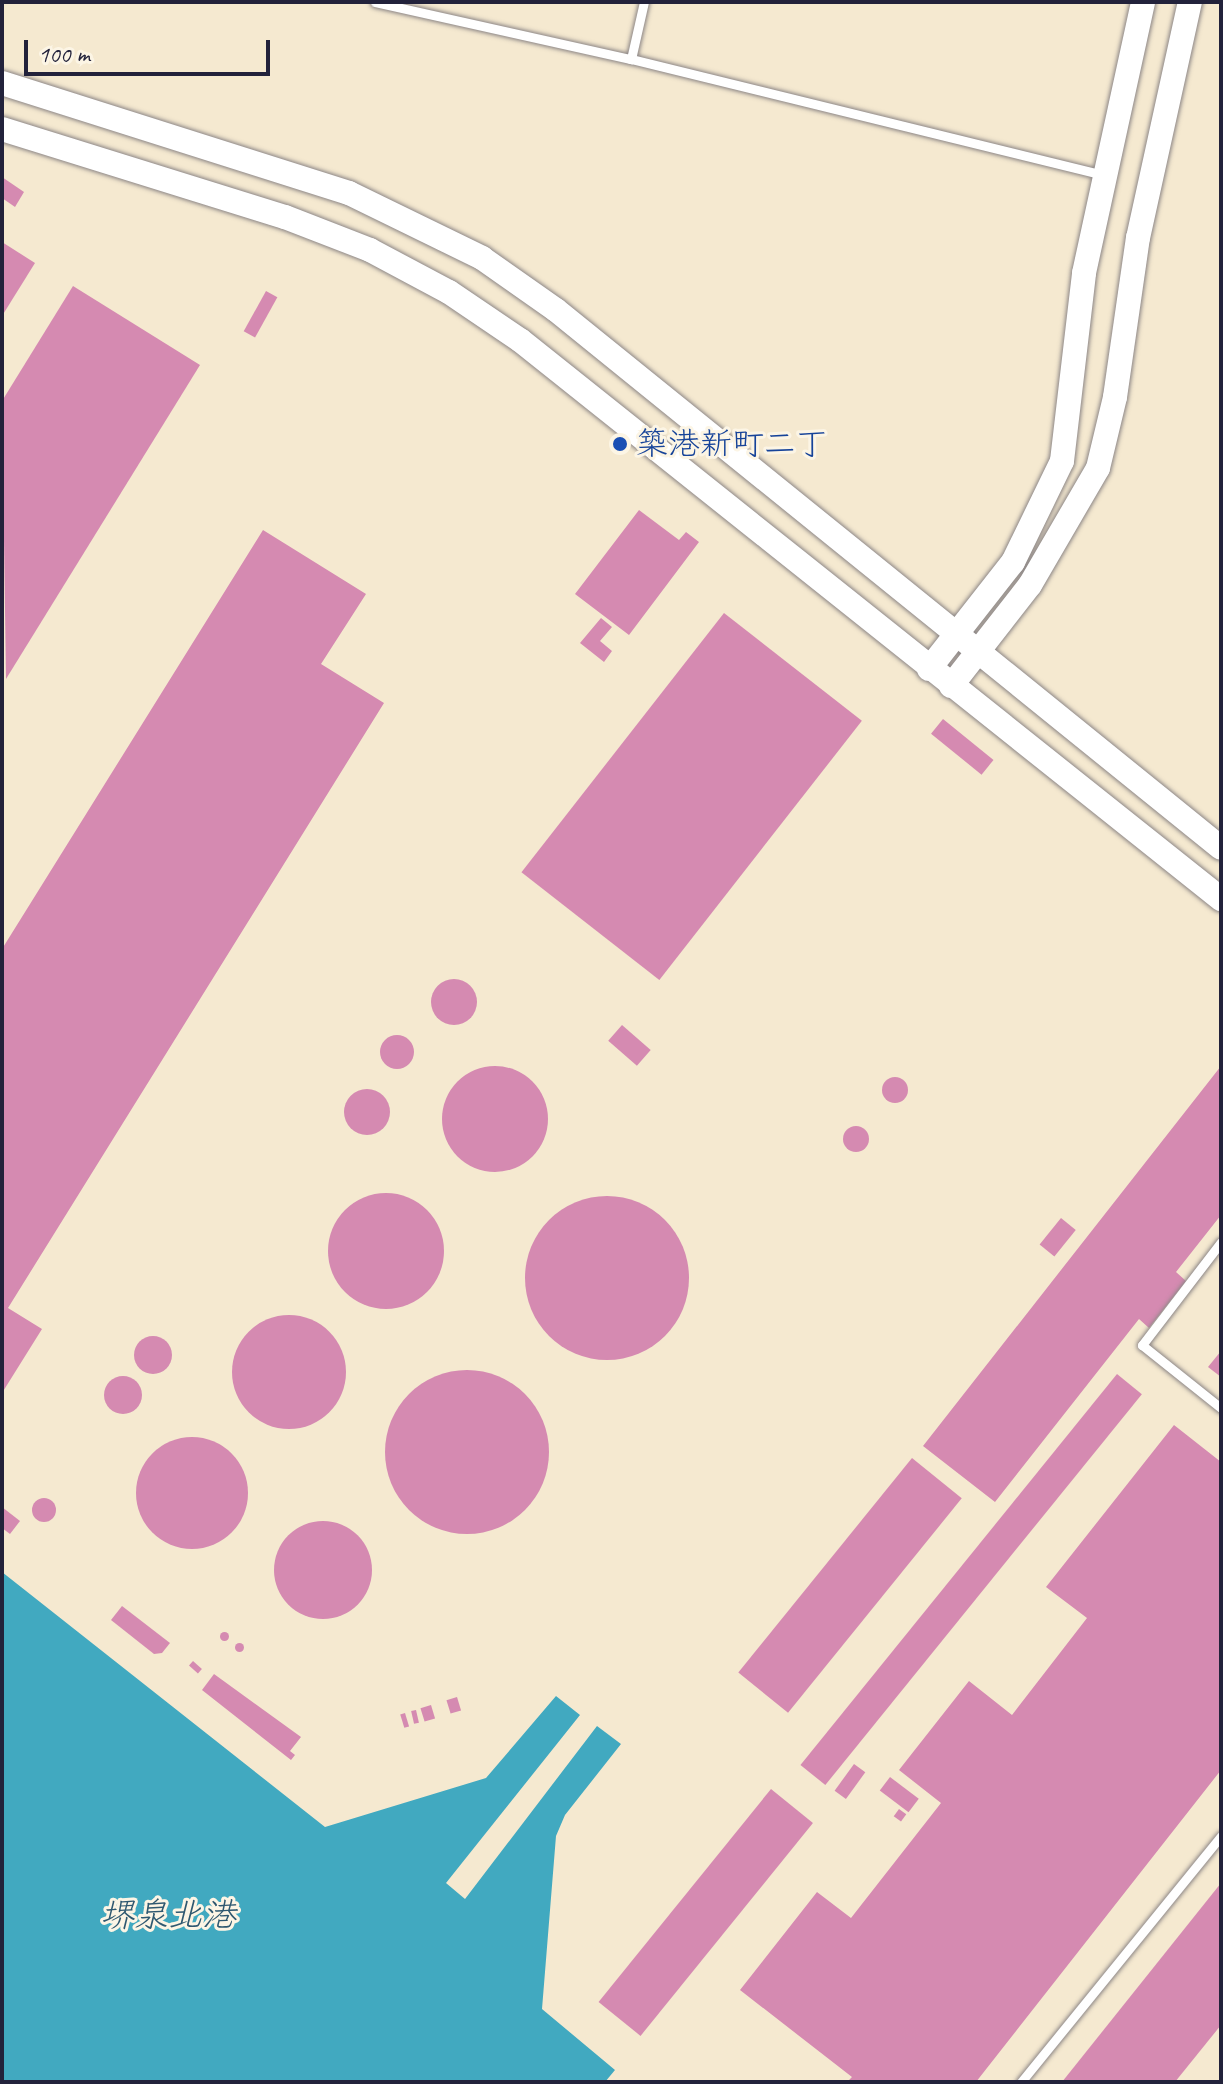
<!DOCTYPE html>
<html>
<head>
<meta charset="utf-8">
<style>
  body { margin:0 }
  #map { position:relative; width:1223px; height:2084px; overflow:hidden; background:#f5e9d0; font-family:Caveat,"Klee One",sans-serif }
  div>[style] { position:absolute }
  .water>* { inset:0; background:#41a9c0 }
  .building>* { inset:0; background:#d58ab1; transform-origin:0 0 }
  .round { border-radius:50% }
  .roads { filter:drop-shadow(0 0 2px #8c8686) drop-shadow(0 0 2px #8c8686) }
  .service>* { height:9px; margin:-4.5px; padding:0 4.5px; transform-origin:4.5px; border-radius:4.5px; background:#fff }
  .tertiary>* { height:24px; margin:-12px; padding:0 12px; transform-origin:12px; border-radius:12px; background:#fff }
  .dots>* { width:22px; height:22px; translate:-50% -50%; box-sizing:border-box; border:4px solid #fcf5e5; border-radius:50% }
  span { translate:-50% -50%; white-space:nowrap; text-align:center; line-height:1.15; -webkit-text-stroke:6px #fcf5e5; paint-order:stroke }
  .transit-label { font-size:32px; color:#164399 }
  .left { translate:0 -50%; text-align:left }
  .water-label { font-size:34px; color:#2e5870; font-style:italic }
  .frame { position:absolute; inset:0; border:4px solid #22223b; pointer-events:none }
  .scale { position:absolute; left:24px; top:40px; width:246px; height:36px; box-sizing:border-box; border:4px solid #22223b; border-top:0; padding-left:10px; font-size:24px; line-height:28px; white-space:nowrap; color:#22223b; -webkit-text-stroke:6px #fcf5e5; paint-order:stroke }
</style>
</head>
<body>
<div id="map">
  <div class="water">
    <div style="clip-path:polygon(2px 1572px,325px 1827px,486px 1778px,556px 1696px,580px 1715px,446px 1883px,465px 1899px,597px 1726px,621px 1744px,565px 1815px,556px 1836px,542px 2009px,615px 2070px,605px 2082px,2px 2082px)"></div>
  </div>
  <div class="building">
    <div style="clip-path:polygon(2px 177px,24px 192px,15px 207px,2px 198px)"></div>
    <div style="clip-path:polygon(2px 242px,35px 263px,2px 316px)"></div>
    <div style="clip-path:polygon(73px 286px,200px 365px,6px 679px,2px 401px)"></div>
    <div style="left:266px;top:291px;width:13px;height:46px;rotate:29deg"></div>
    <div style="clip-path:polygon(639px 510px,679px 540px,686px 532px,699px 542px,629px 635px,575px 594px)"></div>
    <div style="clip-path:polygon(263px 530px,366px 594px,321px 664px,384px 703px,8px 1308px,42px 1329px,2px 1393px,2px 949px)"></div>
    <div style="left:724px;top:613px;width:175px;height:329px;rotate:38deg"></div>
    <div style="clip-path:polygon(601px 618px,612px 627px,600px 641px,612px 651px,604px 662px,580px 643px)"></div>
    <div style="left:943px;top:719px;width:65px;height:19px;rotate:39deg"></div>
    <div class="round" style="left:431px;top:979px;width:46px;height:46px"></div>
    <div style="left:622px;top:1025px;width:38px;height:21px;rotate:41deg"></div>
    <div class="round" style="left:380px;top:1035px;width:34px;height:34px"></div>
    <div class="round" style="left:442px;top:1066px;width:106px;height:106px"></div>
    <div style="clip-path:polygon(1221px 1066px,1221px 1215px,1176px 1272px,1186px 1281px,1149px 1328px,1139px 1319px,995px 1502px,923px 1446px)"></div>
    <div class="round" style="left:882px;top:1077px;width:26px;height:26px"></div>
    <div class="round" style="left:344px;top:1089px;width:46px;height:46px"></div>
    <div class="round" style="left:843px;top:1126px;width:26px;height:26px"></div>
    <div class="round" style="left:328px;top:1193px;width:116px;height:116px"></div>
    <div class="round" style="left:525px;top:1196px;width:164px;height:164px"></div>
    <div style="left:1061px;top:1218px;width:19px;height:34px;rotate:39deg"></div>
    <div class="round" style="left:232px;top:1315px;width:114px;height:114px"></div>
    <div class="round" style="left:134px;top:1336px;width:38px;height:38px"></div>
    <div style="clip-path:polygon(1221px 1351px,1221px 1377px,1208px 1367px)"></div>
    <div class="round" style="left:385px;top:1370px;width:164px;height:164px"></div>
    <div style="left:1117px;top:1374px;width:32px;height:503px;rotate:39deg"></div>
    <div class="round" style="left:104px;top:1376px;width:38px;height:38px"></div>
    <div style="clip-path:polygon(1174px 1425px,1221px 1462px,1221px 1770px,976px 2082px,847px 2082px,852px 2077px,740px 1990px,817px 1892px,851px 1918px,941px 1803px,899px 1770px,969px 1681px,1012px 1715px,1087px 1618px,1046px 1587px)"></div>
    <div class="round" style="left:136px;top:1437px;width:112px;height:112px"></div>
    <div style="left:912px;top:1458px;width:64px;height:276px;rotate:39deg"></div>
    <div class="round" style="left:32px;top:1498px;width:24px;height:24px"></div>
    <div style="clip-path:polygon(2px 1507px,20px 1521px,10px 1534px,2px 1528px)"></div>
    <div class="round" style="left:274px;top:1521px;width:98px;height:98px"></div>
    <div style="clip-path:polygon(122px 1606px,170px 1643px,162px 1653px,154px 1654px,111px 1620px)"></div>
    <div class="round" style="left:219.5px;top:1631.5px;width:9px;height:9px"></div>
    <div class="round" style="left:234.5px;top:1642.5px;width:9px;height:9px"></div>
    <div style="left:193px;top:1661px;width:12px;height:6px;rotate:42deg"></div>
    <div style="clip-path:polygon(214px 1674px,301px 1737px,290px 1751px,295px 1755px,291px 1760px,202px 1690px)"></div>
    <div style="left:457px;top:1697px;width:14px;height:11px;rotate:73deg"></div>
    <div style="left:431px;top:1705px;width:14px;height:11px;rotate:73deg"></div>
    <div style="left:416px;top:1710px;width:13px;height:5px;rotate:77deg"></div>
    <div style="left:405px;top:1713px;width:14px;height:5px;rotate:73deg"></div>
    <div style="left:854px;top:1764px;width:14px;height:33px;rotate:36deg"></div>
    <div style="left:890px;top:1777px;width:36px;height:17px;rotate:37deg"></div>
    <div style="left:771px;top:1789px;width:54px;height:274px;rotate:39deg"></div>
    <div style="left:899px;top:1809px;width:9px;height:9px;rotate:36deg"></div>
    <div style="clip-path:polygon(1221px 1883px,1221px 2025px,1175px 2082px,1062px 2082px)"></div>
  </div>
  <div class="roads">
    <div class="service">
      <div style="left:375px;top:2px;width:262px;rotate:12.6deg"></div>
      <div style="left:631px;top:59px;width:488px;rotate:13.8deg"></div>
      <div style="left:631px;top:59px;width:58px;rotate:-77.2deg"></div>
      <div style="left:1221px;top:1242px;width:130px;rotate:127.5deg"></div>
      <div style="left:1142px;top:1345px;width:101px;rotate:38.6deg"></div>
      <div style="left:1021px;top:2082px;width:317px;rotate:-50.9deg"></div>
    </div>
    <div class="tertiary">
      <div style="left:2px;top:83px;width:364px;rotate:17.6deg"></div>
      <div style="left:349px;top:193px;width:148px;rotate:26deg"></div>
      <div style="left:482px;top:258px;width:90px;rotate:35.1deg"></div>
      <div style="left:556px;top:310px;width:855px;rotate:38.97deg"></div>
      <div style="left:2px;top:129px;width:296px;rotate:17.3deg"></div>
      <div style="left:285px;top:217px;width:91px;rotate:21.2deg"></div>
      <div style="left:370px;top:250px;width:89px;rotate:28deg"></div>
      <div style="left:449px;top:292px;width:86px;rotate:34.1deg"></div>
      <div style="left:520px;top:340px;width:897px;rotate:38.57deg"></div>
      <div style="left:929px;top:669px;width:136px;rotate:-51.9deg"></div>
      <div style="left:1013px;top:562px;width:112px;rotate:-64.1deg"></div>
      <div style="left:1062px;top:461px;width:189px;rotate:-83.3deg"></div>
      <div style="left:1084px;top:273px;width:277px;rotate:-77.7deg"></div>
      <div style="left:951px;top:686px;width:128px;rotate:-52deg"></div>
      <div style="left:1030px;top:585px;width:135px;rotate:-59.8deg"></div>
      <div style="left:1098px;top:468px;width:73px;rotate:-76.5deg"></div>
      <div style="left:1115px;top:397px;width:161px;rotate:-81.8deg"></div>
      <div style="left:1138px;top:238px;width:242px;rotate:-77.6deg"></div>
    </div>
  </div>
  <div class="dots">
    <div style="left:620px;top:444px;background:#1a4fb4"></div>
  </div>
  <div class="transit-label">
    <span class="left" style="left:636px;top:444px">築港新町二丁</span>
  </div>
  <div class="water-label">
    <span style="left:168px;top:1915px">堺泉北港</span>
  </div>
  <div class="frame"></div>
  <div class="scale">100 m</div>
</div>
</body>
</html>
